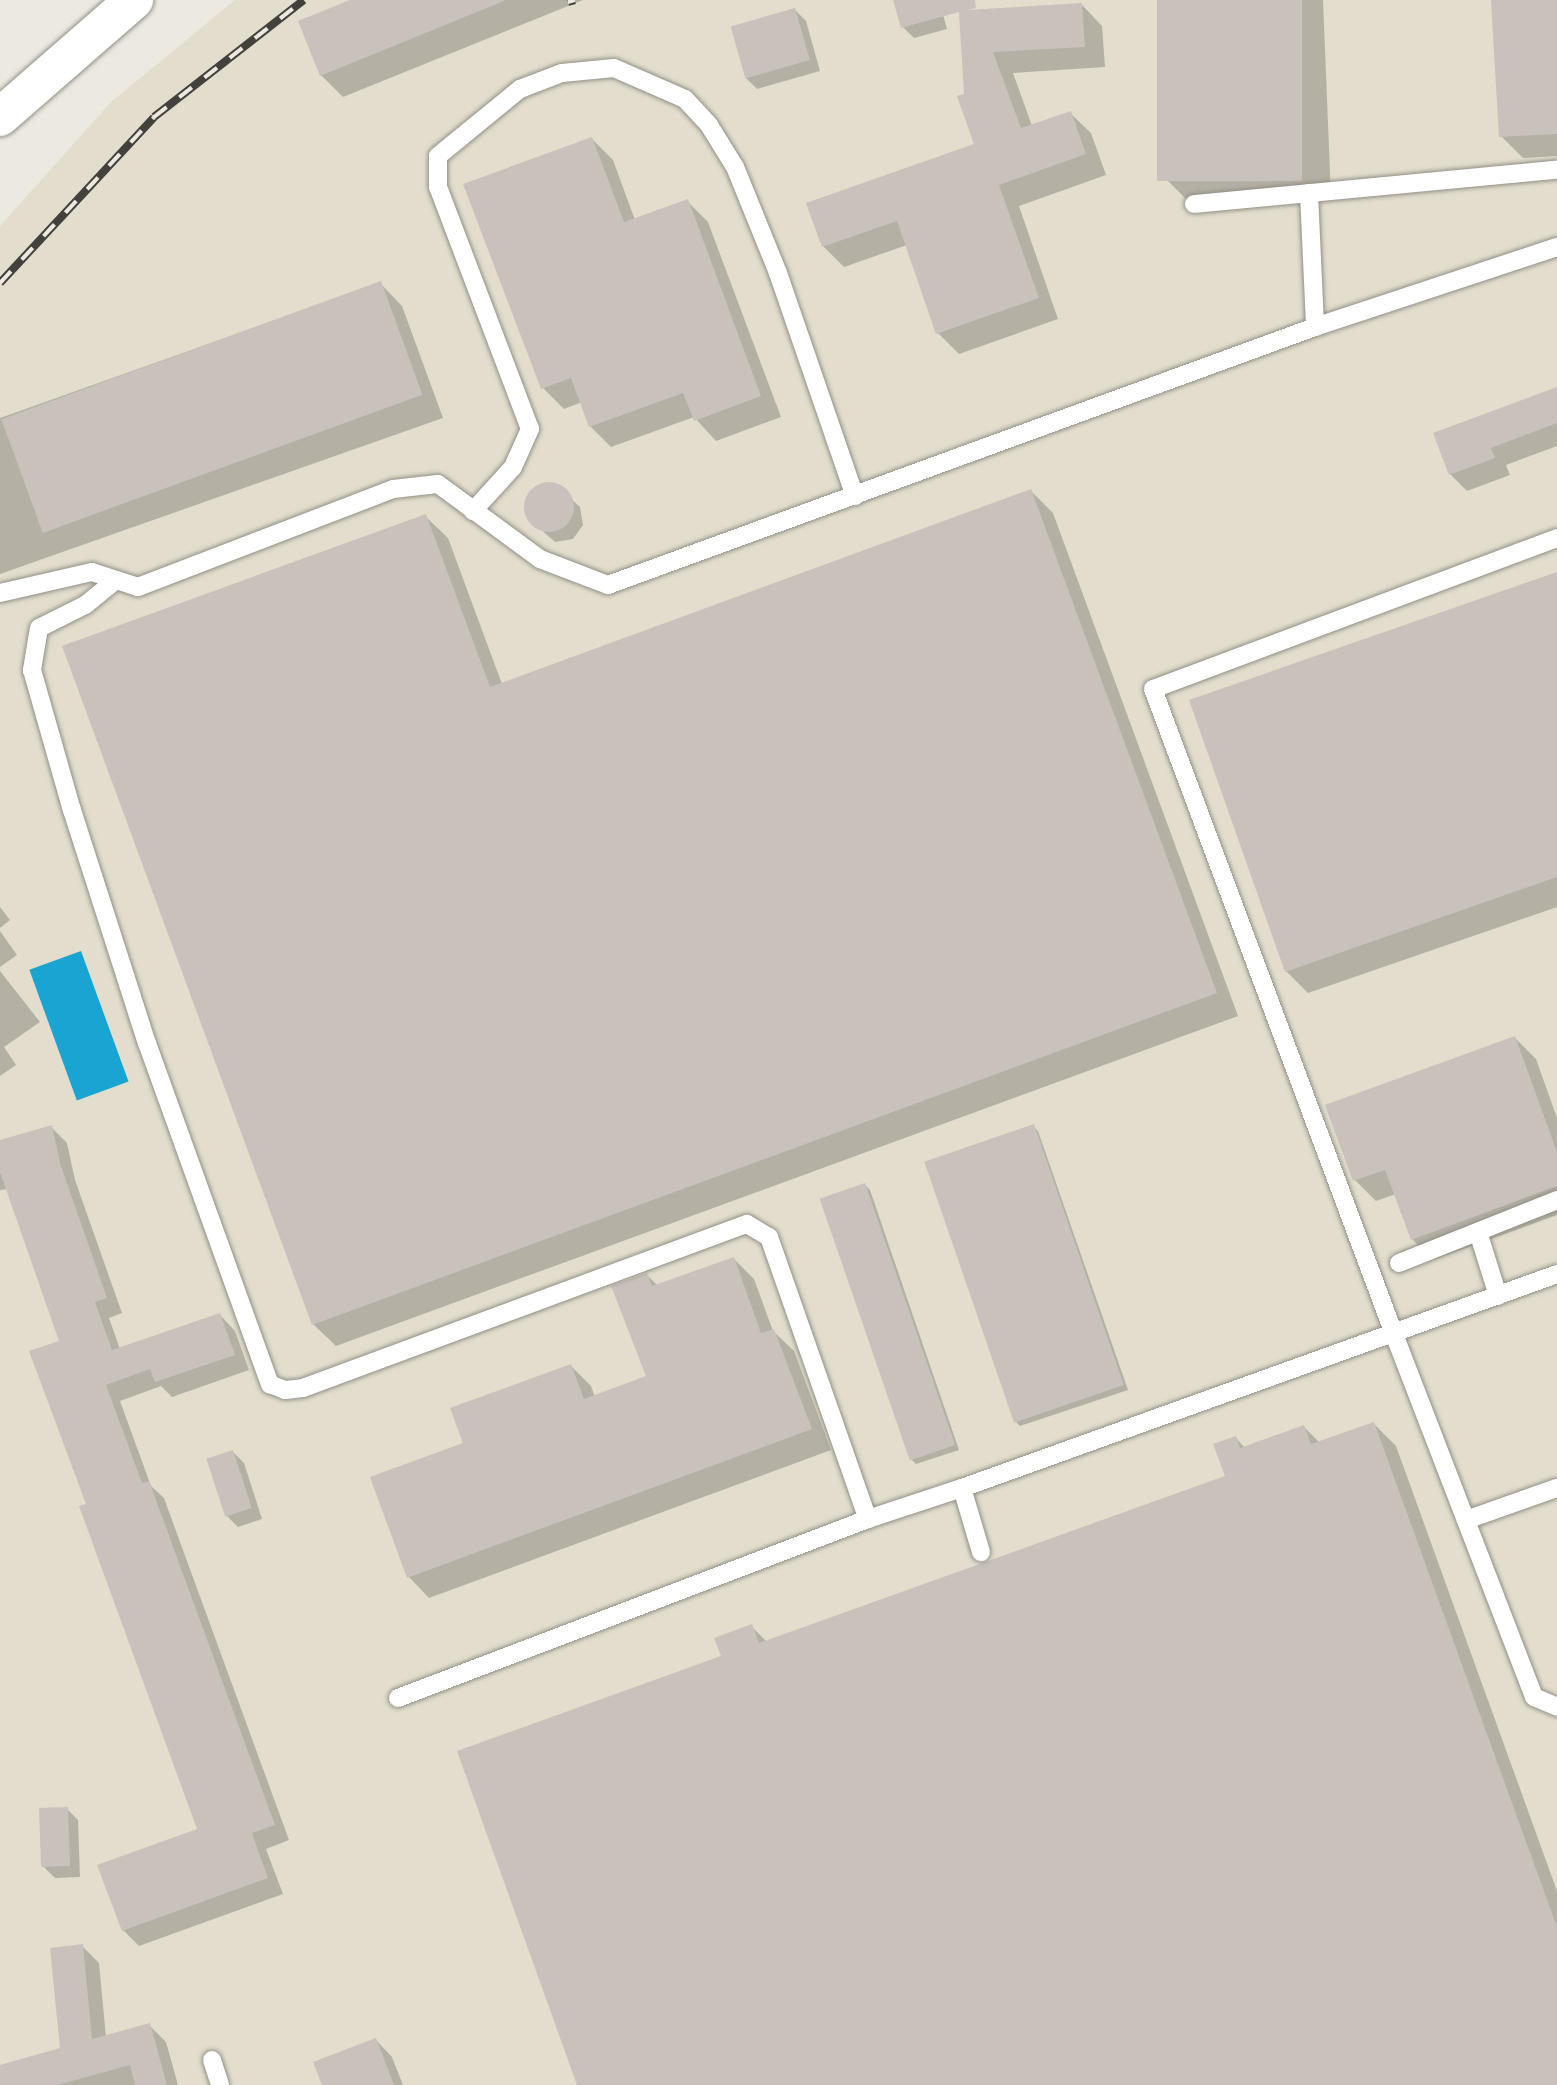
<!DOCTYPE html>
<html>
<head>
<meta charset="utf-8">
<style>
  body { margin:0 }
  #map { position:relative; width:1557px; height:2085px; overflow:hidden; background:#ece9e0; font-family:Helvetica,sans-serif }
  div>[style] { position:absolute }
  .built>* { inset:0; background:#e2ddcd }
  .water>* { inset:0; background:#19a4d2; transform-origin:0 0 }
  .shadow>* { inset:0; background:#0003 }
  .building>* { inset:0; background:#c9c1bb; transform-origin:0 0 }
  .round { border-radius:50% }
  .roads { filter:drop-shadow(0 0 2px #928f87) drop-shadow(0 0 2px #928f87) }
  .service>* { height:18px; margin:-9px; padding:0 9px; transform-origin:9px; border-radius:9px; background:#fff }
  .secondary>* { height:38px; margin:-19px; padding:0 19px; transform-origin:19px; border-radius:19px; background:#fff }
  .rail>* { height:8px; margin-top:-4px; transform-origin:0; background:repeating-linear-gradient(90deg,#ece9e0 0 16px,#43413d 0 32px); box-sizing:border-box; border-block:2px solid #43413d }
  span { translate:-50% -50%; white-space:nowrap; text-align:center; line-height:1.15; -webkit-text-stroke:5px #ece9e0; paint-order:stroke }
</style>
</head>
<body>
<div id="map">
  <div class="built">
    <div style="clip-path:polygon(235px 0,1557px 0,1557px 2085px,0 2085px,0 226px,111px 102px)"></div>
  </div>
  <div class="water">
    <div style="left:81px;top:951px;width:139px;height:55px;rotate:70deg"></div>
  </div>
  <div class="shadow">
    <div style="clip-path:polygon(354px 0,583px 0,343px 97px,321px 75px)"></div>
    <div style="clip-path:polygon(895px 0,939px 0,947px 29px,914px 38px,903px 27px)"></div>
    <div style="clip-path:polygon(1159px 0,1323px 0,1331px 197px,1189px 202px,1167px 180px)"></div>
    <div style="clip-path:polygon(1493px 0,1557px 0,1557px 156px,1523px 158px,1501px 136px)"></div>
    <div style="clip-path:polygon(1082px 5px,1102px 26px,1105px 67px,1013px 73px,1032px 126px,1070px 113px,1091px 133px,1106px 175px,1019px 206px,1058px 319px,959px 354px,938px 333px,907px 245px,844px 267px,823px 246px,976px 145px,966px 95px,961px 12px)"></div>
    <div style="clip-path:polygon(795px 10px,806px 21px,820px 71px,757px 89px,746px 78px)"></div>
    <div style="clip-path:polygon(592px 139px,613px 160px,635px 220px,687px 201px,708px 222px,781px 417px,716px 441px,694px 417px,611px 447px,590px 426px,582px 402px,564px 409px,543px 388px)"></div>
    <div style="clip-path:polygon(380px 283px,402px 306px,443px 418px,0 574px,0 418px)"></div>
    <div style="clip-path:polygon(1557px 388px,1557px 446px,1506px 465px,1510px 475px,1467px 491px,1450px 474px)"></div>
    <div style="clip-path:polygon(554px 484px,580px 507px,583px 525px,573px 539px,555px 542px,529px 519px,526px 502px,536px 487px)"></div>
    <div style="clip-path:polygon(1031px 491px,1053px 513px,1238px 1016px,336px 1346px,313px 1324px,425px 516px,448px 538px,502px 684px)"></div>
    <div style="clip-path:polygon(1557px 574px,1557px 907px,1308px 993px,1286px 971px)"></div>
    <div style="clip-path:polygon(0 907px,10px 920px,0 928px)"></div>
    <div style="clip-path:polygon(0 931px,17px 955px,0 967px)"></div>
    <div style="clip-path:polygon(0 971px,40px 1022px,4px 1047px,16px 1065px,0 1076px)"></div>
    <div style="clip-path:polygon(1515px 1038px,1536px 1059px,1557px 1118px,1557px 1215px,1433px 1260px,1412px 1239px,1396px 1194px,1376px 1201px,1355px 1180px)"></div>
    <div style="clip-path:polygon(1033px 1126px,1038px 1131px,1128px 1390px,1020px 1426px,1015px 1421px)"></div>
    <div style="clip-path:polygon(51px 1127px,67px 1143px,75px 1180px,122px 1313px,109px 1318px,120px 1349px,220px 1315px,235px 1331px,249px 1370px,172px 1397px,161px 1386px,120px 1401px,151px 1486px,164px 1498px,289px 1840px,266px 1849px,283px 1894px,139px 1946px,123px 1930px,199px 1830px,88px 1505px,61px 1342px,8px 1189px,0 1190px,0 1144px)"></div>
    <div style="clip-path:polygon(865px 1185px,870px 1190px,959px 1450px,916px 1464px,911px 1459px)"></div>
    <div style="clip-path:polygon(734px 1259px,754px 1279px,773px 1331px,794px 1351px,831px 1450px,429px 1598px,409px 1577px,465px 1444px,571px 1366px,591px 1386px,595px 1397px,648px 1377px,647px 1275px,658px 1286px)"></div>
    <div style="clip-path:polygon(1374px 1424px,1396px 1446px,1557px 1891px,1557px 2085px,579px 2085px,723px 1658px,751px 1626px,767px 1642px,1227px 1477px,1236px 1438px,1245px 1448px,1304px 1427px,1320px 1443px)"></div>
    <div style="clip-path:polygon(233px 1452px,244px 1463px,262px 1519px,238px 1527px,227px 1516px)"></div>
    <div style="clip-path:polygon(67px 1809px,78px 1820px,80px 1877px,55px 1878px,44px 1867px)"></div>
    <div style="clip-path:polygon(82px 1946px,99px 1963px,106px 2037px,149px 2025px,166px 2042px,178px 2085px,0 2085px,0 2066px,62px 2049px)"></div>
    <div style="clip-path:polygon(376px 2040px,392px 2057px,403px 2085px,324px 2085px)"></div>
  </div>
  <div class="building">
    <div style="clip-path:polygon(350px 0,504px 0,504px 1px,320px 76px,298px 21px)"></div>
    <div style="clip-path:polygon(893px 0,975px 0,976px 8px,967px 10px,1082px 3px,1085px 47px,993px 52px,1021px 128px,1071px 111px,1086px 154px,999px 185px,1039px 298px,936px 334px,897px 221px,822px 247px,806px 203px,974px 144px,957px 96px,964px 94px,959px 12px,901px 28px)"></div>
    <div style="left:1157px;top:0;width:145px;height:181px"></div>
    <div style="clip-path:polygon(1491px 0,1557px 0,1557px 134px,1499px 137px)"></div>
    <div style="left:795px;top:8px;width:54px;height:67px;rotate:74deg"></div>
    <div style="clip-path:polygon(592px 137px,624px 222px,688px 199px,761px 396px,694px 421px,683px 393px,589px 427px,571px 378px,541px 389px,463px 184px)"></div>
    <div style="left:381px;top:281px;width:121px;height:404px;rotate:70deg"></div>
    <div style="clip-path:polygon(1557px 387px,1557px 423px,1491px 448px,1495px 458px,1449px 475px,1433px 433px)"></div>
    <div class="round" style="left:524px;top:482px;width:50px;height:50px"></div>
    <div style="clip-path:polygon(1031px 489px,1217px 993px,312px 1325px,62px 646px,426px 514px,490px 687px)"></div>
    <div style="clip-path:polygon(1557px 572px,1557px 877px,1285px 972px,1189px 700px)"></div>
    <div style="clip-path:polygon(1515px 1036px,1557px 1152px,1557px 1186px,1411px 1240px,1385px 1170px,1353px 1181px,1325px 1105px)"></div>
    <div style="left:1034px;top:1124px;width:276px;height:116px;rotate:71deg"></div>
    <div style="clip-path:polygon(52px 1125px,60px 1163px,107px 1298px,95px 1302px,112px 1350px,220px 1313px,235px 1355px,155px 1382px,150px 1369px,106px 1385px,142px 1483px,149px 1481px,275px 1825px,252px 1833px,268px 1878px,122px 1931px,97px 1865px,197px 1829px,79px 1506px,86px 1504px,29px 1351px,59px 1341px,0 1172px,0 1140px)"></div>
    <div style="left:865px;top:1183px;width:277px;height:48px;rotate:71deg"></div>
    <div style="clip-path:polygon(734px 1257px,761px 1333px,774px 1329px,812px 1429px,407px 1578px,370px 1477px,463px 1443px,450px 1408px,571px 1364px,584px 1399px,646px 1376px,611px 1286px,647px 1273px,652px 1286px)"></div>
    <div style="clip-path:polygon(1374px 1422px,1557px 1927px,1557px 2085px,577px 2085px,457px 1751px,721px 1656px,714px 1638px,752px 1624px,759px 1643px,1225px 1476px,1213px 1444px,1236px 1436px,1240px 1448px,1304px 1425px,1311px 1444px)"></div>
    <div style="left:233px;top:1450px;width:61px;height:28px;rotate:72deg"></div>
    <div style="left:68px;top:1807px;width:59px;height:29px;rotate:88deg"></div>
    <div style="clip-path:polygon(83px 1944px,92px 2039px,150px 2023px,167px 2085px,135px 2085px,130px 2065px,57px 2085px,0 2085px,0 2065px,60px 2048px,50px 1948px)"></div>
    <div style="clip-path:polygon(376px 2038px,394px 2085px,322px 2085px,313px 2062px)"></div>
  </div>
  <div class="roads">
    <div class="service">
      <div style="left:1309px;top:193px;width:134px;rotate:87.4deg"></div>
      <div style="left:1194px;top:204px;width:365px;rotate:-5.4deg"></div>
      <div style="left:473px;top:511px;width:59px;rotate:-47.7deg"></div>
      <div style="left:513px;top:467px;width:42px;rotate:-65.9deg"></div>
      <div style="left:530px;top:429px;width:259px;rotate:-110.8deg"></div>
      <div style="left:438px;top:187px;width:31px;rotate:-90deg"></div>
      <div style="left:438px;top:156px;width:106px;rotate:-39.3deg"></div>
      <div style="left:520px;top:89px;width:45px;rotate:-20.9deg"></div>
      <div style="left:562px;top:73px;width:52px;rotate:-5.5deg"></div>
      <div style="left:614px;top:68px;width:77px;rotate:23.6deg"></div>
      <div style="left:685px;top:99px;width:35px;rotate:47deg"></div>
      <div style="left:709px;top:125px;width:49px;rotate:58.2deg"></div>
      <div style="left:735px;top:167px;width:114px;rotate:67.9deg"></div>
      <div style="left:778px;top:273px;width:236px;rotate:71deg"></div>
      <div style="left:1557px;top:538px;width:431px;rotate:159.5deg"></div>
      <div style="left:1153px;top:689px;width:689px;rotate:69.51deg"></div>
      <div style="left:1394px;top:1334px;width:389px;rotate:68.9deg"></div>
      <div style="left:1534px;top:1697px;width:25px;rotate:23deg"></div>
      <div style="left:116px;top:580px;width:40px;rotate:141deg"></div>
      <div style="left:85px;top:605px;width:51px;rotate:153.4deg"></div>
      <div style="left:39px;top:628px;width:43px;rotate:99.5deg"></div>
      <div style="left:32px;top:670px;width:146px;rotate:74.1deg"></div>
      <div style="left:72px;top:810px;width:245px;rotate:72.2deg"></div>
      <div style="left:147px;top:1043px;width:363px;rotate:70.2deg"></div>
      <div style="left:270px;top:1384px;width:16px;rotate:22deg"></div>
      <div style="left:285px;top:1390px;width:18px;rotate:-6deg"></div>
      <div style="left:303px;top:1388px;width:473px;rotate:-20.3deg"></div>
      <div style="left:747px;top:1224px;width:26px;rotate:31deg"></div>
      <div style="left:769px;top:1237px;width:299px;rotate:70.7deg"></div>
      <div style="left:0;top:593px;width:94px;rotate:-12.9deg"></div>
      <div style="left:92px;top:572px;width:48px;rotate:18.1deg"></div>
      <div style="left:138px;top:587px;width:273px;rotate:-21deg"></div>
      <div style="left:393px;top:489px;width:45px;rotate:-6.3deg"></div>
      <div style="left:438px;top:484px;width:127px;rotate:36.3deg"></div>
      <div style="left:540px;top:559px;width:73px;rotate:20.9deg"></div>
      <div style="left:608px;top:585px;width:753px;rotate:-20.05deg"></div>
      <div style="left:1315px;top:327px;width:255px;rotate:-18.3deg"></div>
      <div style="left:1478px;top:1232px;width:67px;rotate:72.6deg"></div>
      <div style="left:1399px;top:1263px;width:170px;rotate:-21.7deg"></div>
      <div style="left:962px;top:1488px;width:67px;rotate:73.5deg"></div>
      <div style="left:1466px;top:1520px;width:96px;rotate:-19.4deg"></div>
      <div style="left:398px;top:1698px;width:503px;rotate:-20.85deg"></div>
      <div style="left:868px;top:1519px;width:99px;rotate:-18.3deg"></div>
      <div style="left:962px;top:1488px;width:632px;rotate:-19.78deg"></div>
      <div style="left:212px;top:2060px;width:26px;rotate:72deg"></div>
    </div>
    <div class="secondary">
      <div style="left:0;top:117px;width:178px;rotate:-41.1deg"></div>
    </div>
  </div>
  <div class="rail">
    <div style="left:568px;top:2px;width:7px;rotate:-16deg"></div>
    <div style="left:0;top:283px;width:226px;rotate:-47.1deg"></div>
    <div style="left:154px;top:117px;width:190px;rotate:-38deg"></div>
  </div>
</div>
</body>
</html>
